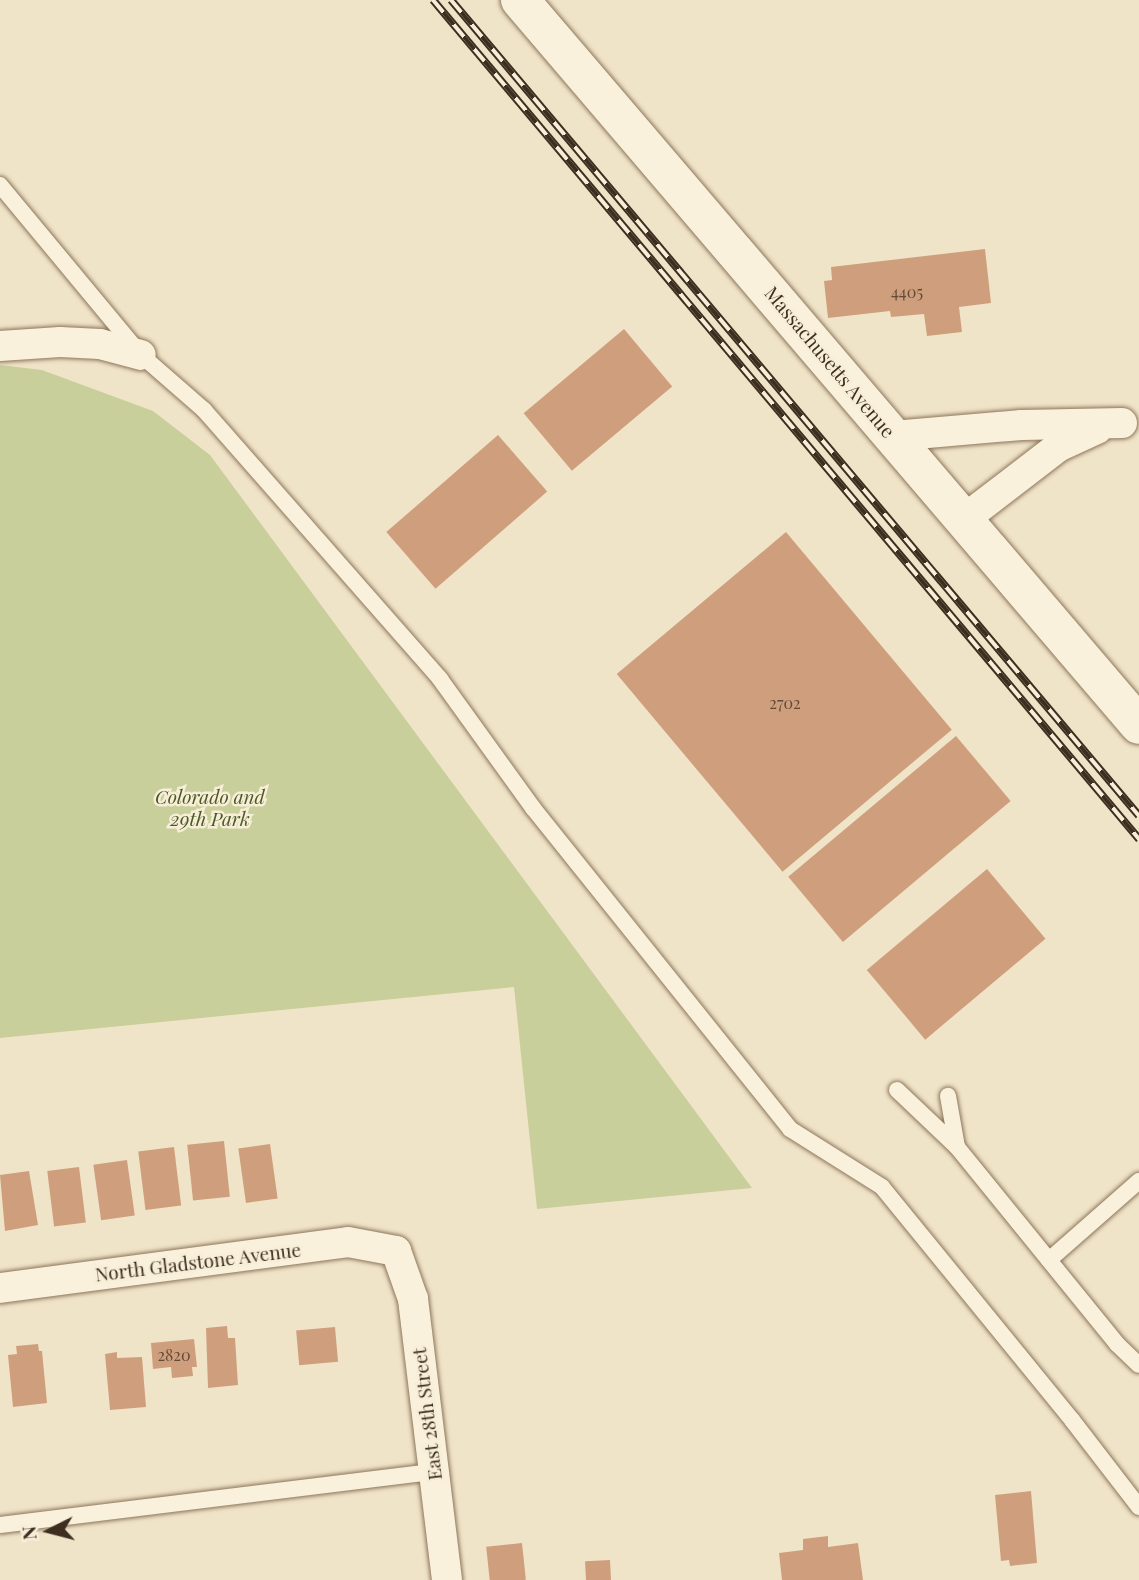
<!DOCTYPE html>
<html>
<head>
<meta charset="utf-8">
<style>
  body { margin:0 }
  #map { position:relative; width:1139px; height:1580px; overflow:hidden; background:#f0e4c8; font-family:"Playfair Display",serif }
  div>[style] { position:absolute }
  .green>* { inset:0; background:#c9cf9b }
  .building>* { inset:0; background:#cf9f7d; transform-origin:0 0 }
  .roads { filter:drop-shadow(0 0 2px #8d765c) drop-shadow(0 0 2px #8d765c) }
  .lane>* { height:16px; margin:-8px; padding:0 8px; transform-origin:8px; border-radius:8px; background:#faf1dc }
  .street>* { height:30px; margin:-15px; padding:0 15px; transform-origin:15px; border-radius:15px; background:#faf1dc }
  .secondary>* { height:38px; margin:-19px; padding:0 19px; transform-origin:19px; border-radius:19px; background:#faf1dc }
  .rail>* { height:8px; margin-top:-4px; transform-origin:0; background:repeating-linear-gradient(90deg,#f7eed8 0 16px,#3d2e20 0 32px); box-sizing:border-box; border-block:2px solid #3d2e20 }
  span { translate:-50% -50%; white-space:nowrap; text-align:center; line-height:1.15; -webkit-text-stroke:5px #f7eed8; paint-order:stroke }
  .number-label { font-size:16px; color:#624a37 }
  .number-label span { -webkit-text-stroke-width:0 }
  .street-label { font-size:19px; color:#3d2e20 }
  .park-label { font-size:19px; color:#4d5a26; font-style:italic }
  .north { position:absolute; left:14px; top:1496px; width:70px; height:70px; -webkit-text-stroke:5px #f7eed8; paint-order:stroke; rotate:264deg; font-size:19px; font-weight:700; line-height:28px; text-align:center; color:#3d2e20 }
  .north::after { content:''; display:block; margin:auto; width:24px; height:32px; background:#3d2e20; clip-path:polygon(50% 0,100% 100%,50% 72%,0 100%) }
</style>
</head>
<body>
<div id="map">
  <div class="green">
    <div style="clip-path:polygon(0 365px,42px 370px,153px 411px,210px 455px,752px 1188px,537px 1209px,514px 987px,0 1038px)"></div>
  </div>
  <div class="building">
    <div style="clip-path:polygon(985px 249px,991px 303px,959px 307px,962px 332px,927px 336px,924px 314px,891px 317px,890px 311px,828px 318px,824px 281px,832px 280px,831px 267px)"></div>
    <div style="left:624px;top:329px;width:75px;height:131px;rotate:50deg"></div>
    <div style="left:498px;top:435px;width:75px;height:148px;rotate:49deg"></div>
    <div style="left:786px;top:532px;width:258px;height:221px;rotate:50deg"></div>
    <div style="left:956px;top:736px;width:85px;height:219px;rotate:50deg"></div>
    <div style="left:987px;top:869px;width:91px;height:157px;rotate:50deg"></div>
    <div style="left:224px;top:1141px;width:56px;height:37px;rotate:84deg"></div>
    <div style="left:270px;top:1144px;width:55px;height:32px;rotate:82deg"></div>
    <div style="left:174px;top:1147px;width:59px;height:36px;rotate:83deg"></div>
    <div style="left:127px;top:1160px;width:56px;height:34px;rotate:82deg"></div>
    <div style="left:79px;top:1167px;width:56px;height:32px;rotate:83deg"></div>
    <div style="clip-path:polygon(29px 1171px,38px 1225px,5px 1231px,0 1175px)"></div>
    <div style="clip-path:polygon(227px 1326px,228px 1338px,235px 1338px,238px 1385px,208px 1388px,206px 1328px)"></div>
    <div style="left:335px;top:1327px;width:35px;height:39px;rotate:85deg"></div>
    <div style="clip-path:polygon(194px 1339px,197px 1367px,192px 1367px,193px 1376px,172px 1378px,171px 1367px,153px 1369px,151px 1343px)"></div>
    <div style="clip-path:polygon(38px 1344px,39px 1351px,42px 1351px,47px 1403px,13px 1407px,8px 1355px,17px 1354px,16px 1346px)"></div>
    <div style="clip-path:polygon(117px 1352px,117px 1358px,142px 1357px,146px 1407px,110px 1410px,105px 1354px)"></div>
    <div style="clip-path:polygon(1031px 1491px,1037px 1563px,1010px 1566px,1009px 1560px,1001px 1561px,995px 1495px)"></div>
    <div style="clip-path:polygon(828px 1536px,828px 1547px,858px 1543px,863px 1580px,782px 1580px,779px 1553px,803px 1550px,803px 1539px)"></div>
    <div style="left:522px;top:1543px;width:37px;height:36px;rotate:84deg"></div>
    <div style="left:610px;top:1560px;width:20px;height:25px;rotate:87deg"></div>
  </div>
  <div class="roads">
    <div class="lane">
      <div style="left:0;top:185px;width:221px;rotate:50.3deg"></div>
      <div style="left:141px;top:355px;width:84px;rotate:41.1deg"></div>
      <div style="left:204px;top:410px;width:358px;rotate:48.7deg"></div>
      <div style="left:440px;top:679px;width:159px;rotate:54.2deg"></div>
      <div style="left:533px;top:808px;width:411px;rotate:51.3deg"></div>
      <div style="left:790px;top:1129px;width:109px;rotate:32.2deg"></div>
      <div style="left:882px;top:1187px;width:301px;rotate:50.8deg"></div>
      <div style="left:1072px;top:1420px;width:110px;rotate:52.4deg"></div>
      <div style="left:897px;top:1090px;width:83px;rotate:43.5deg"></div>
      <div style="left:957px;top:1147px;width:52px;rotate:-100deg"></div>
      <div style="left:957px;top:1147px;width:254px;rotate:50.9deg"></div>
      <div style="left:1117px;top:1344px;width:30px;rotate:44deg"></div>
      <div style="left:1049px;top:1260px;width:120px;rotate:-41.3deg"></div>
      <div style="left:0;top:1525px;width:437px;rotate:-7deg"></div>
    </div>
    <div class="street">
      <div style="left:0;top:346px;width:60px;rotate:-3.8deg"></div>
      <div style="left:60px;top:342px;width:40px;rotate:2.9deg"></div>
      <div style="left:100px;top:344px;width:42px;rotate:15deg"></div>
      <div style="left:893px;top:436px;width:129px;rotate:-4.9deg"></div>
      <div style="left:1022px;top:425px;width:100px;rotate:-1.1deg"></div>
      <div style="left:963px;top:520px;width:120px;rotate:-37.5deg"></div>
      <div style="left:1058px;top:447px;width:43px;rotate:-24.8deg"></div>
      <div style="left:0;top:1288px;width:351px;rotate:-7.5deg"></div>
      <div style="left:348px;top:1242px;width:49px;rotate:10.6deg"></div>
      <div style="left:396px;top:1251px;width:51px;rotate:70.5deg"></div>
      <div style="left:413px;top:1299px;width:283px;rotate:83.1deg"></div>
    </div>
    <div class="secondary">
      <div style="left:520px;top:0;width:953px;rotate:49.51deg"></div>
    </div>
  </div>
  <div class="rail">
    <div style="left:433px;top:0;width:1097px;rotate:49.92deg"></div>
    <div style="left:451px;top:0;width:1067px;rotate:49.86deg"></div>
  </div>
  <div class="number-label">
    <span style="left:907px;top:292px">4405</span>
    <span style="left:785px;top:703px">2702</span>
    <span style="left:174px;top:1355px">2820</span>
  </div>
  <div class="street-label">
    <span style="left:830px;top:362px;rotate:50deg">Massachusetts Avenue</span>
    <span style="left:198px;top:1262px;rotate:-7deg">North Gladstone Avenue</span>
    <span style="left:427px;top:1414px;rotate:-97deg">East 28th Street</span>
  </div>
  <div class="park-label">
    <span style="left:210px;top:808px">Colorado and<br>29th Park</span>
  </div>
  <div class="north">N</div>
</div>
</body>
</html>
